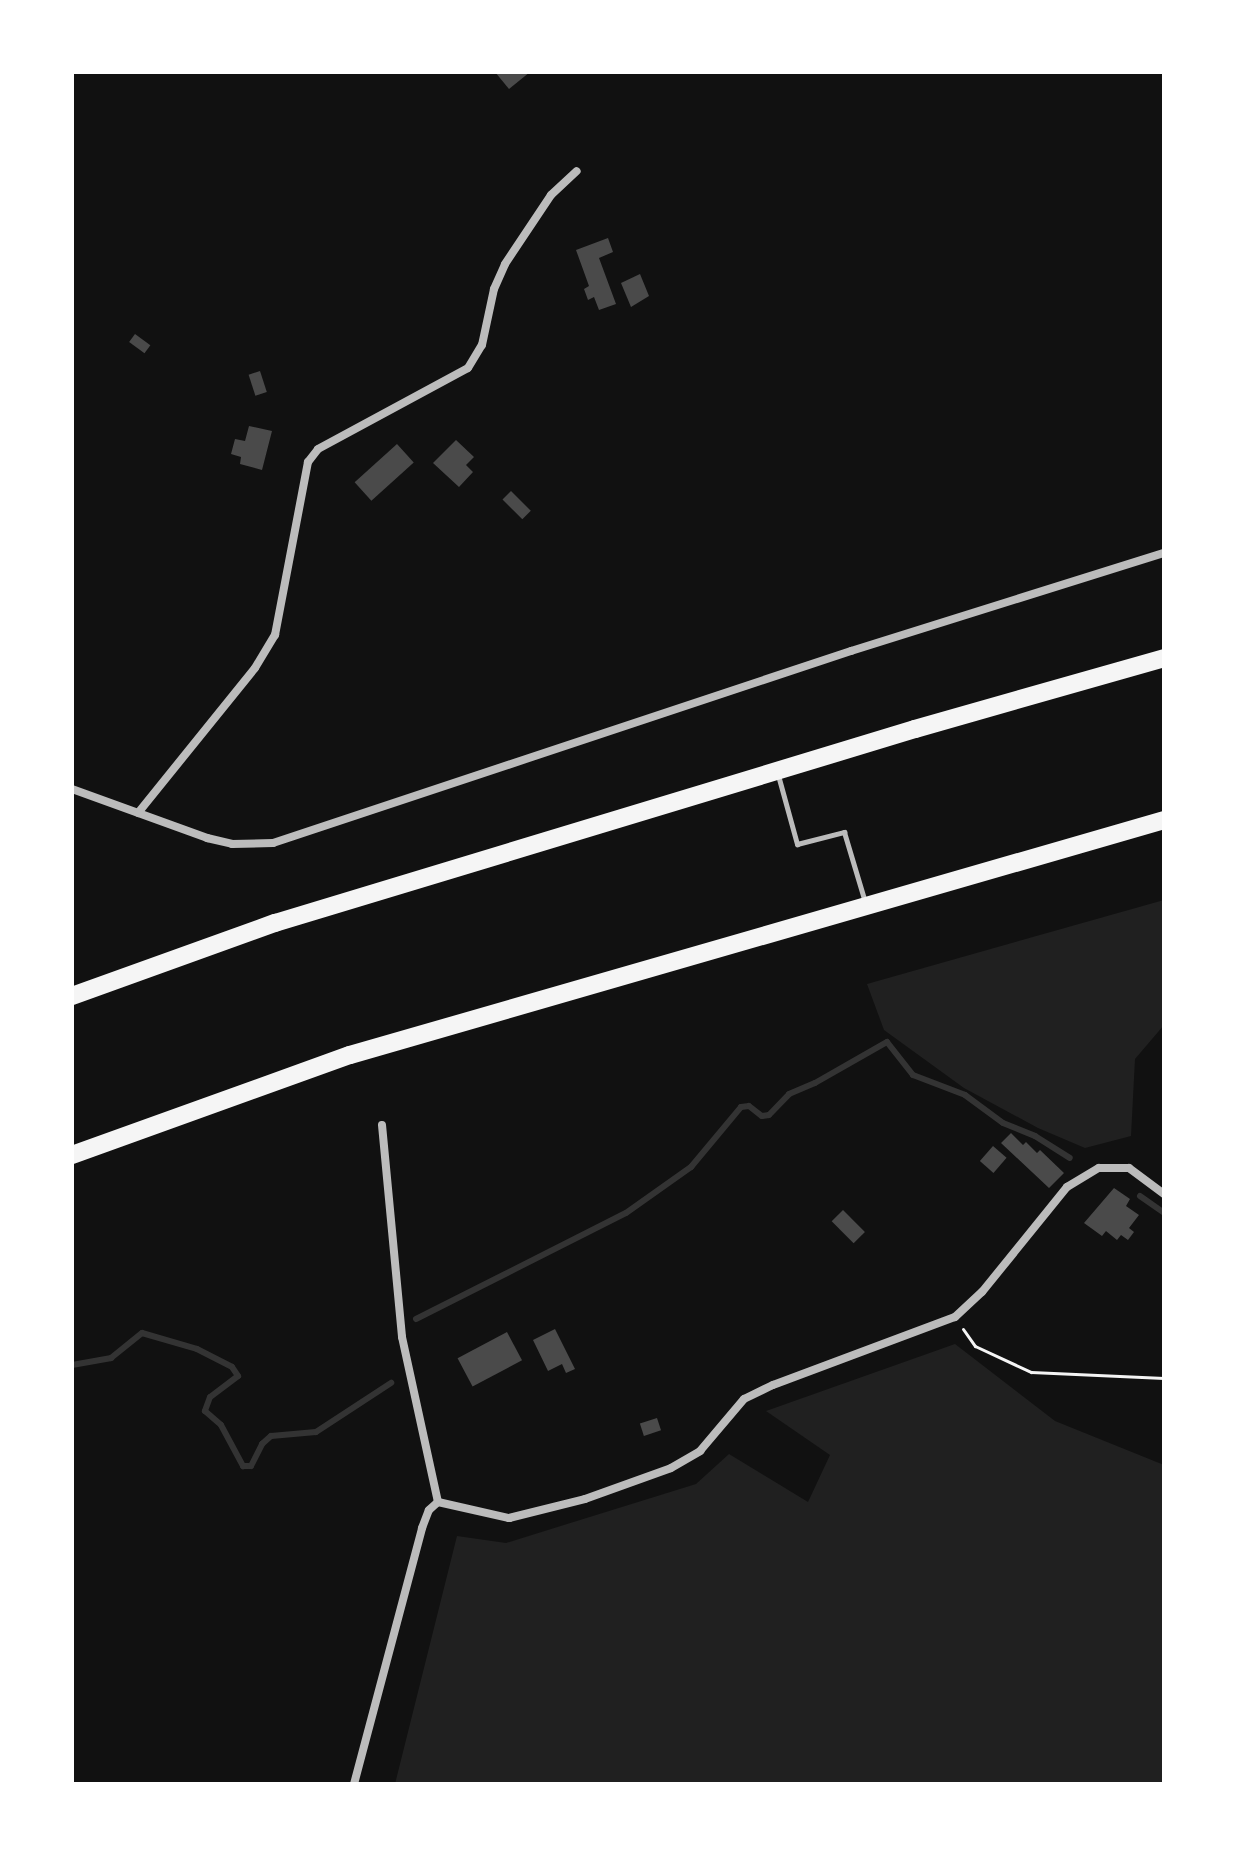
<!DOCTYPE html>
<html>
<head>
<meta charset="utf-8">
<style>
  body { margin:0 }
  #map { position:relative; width:1236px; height:1856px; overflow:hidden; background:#111; font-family:"DejaVu Sans",sans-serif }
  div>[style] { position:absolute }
  .green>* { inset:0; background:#202020 }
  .stream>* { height:6px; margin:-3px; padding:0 3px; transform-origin:3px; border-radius:3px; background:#333 }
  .building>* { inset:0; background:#4a4a4a; transform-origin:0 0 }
  .path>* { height:3px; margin:-1.5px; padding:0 1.5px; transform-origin:1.5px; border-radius:1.5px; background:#f5f5f5 }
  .service>* { height:5px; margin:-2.5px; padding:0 2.5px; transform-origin:2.5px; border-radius:2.5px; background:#bcbcbc }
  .minor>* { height:8px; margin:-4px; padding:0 4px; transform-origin:4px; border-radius:4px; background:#bcbcbc }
  .motorway>* { height:18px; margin:-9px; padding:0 9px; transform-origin:9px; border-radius:9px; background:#f5f5f5 }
  span { translate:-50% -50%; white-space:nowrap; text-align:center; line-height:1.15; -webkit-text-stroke:8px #fff; paint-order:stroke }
  .frame { position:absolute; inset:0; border:74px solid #fff; pointer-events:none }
</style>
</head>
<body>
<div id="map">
  <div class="green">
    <div style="clip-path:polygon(1164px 900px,1164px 1025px,1135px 1059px,1131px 1136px,1085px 1148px,1038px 1128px,964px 1088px,884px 1030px,867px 984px)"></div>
    <div style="clip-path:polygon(955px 1344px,1055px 1421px,1164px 1465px,1164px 1784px,395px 1784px,457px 1536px,506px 1543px,696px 1484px,729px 1454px,808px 1502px,830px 1455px,766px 1411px)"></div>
  </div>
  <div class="stream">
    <div style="left:1140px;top:1196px;width:29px;rotate:35deg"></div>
    <div style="left:416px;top:1319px;width:235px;rotate:-26.8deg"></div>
    <div style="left:626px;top:1213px;width:80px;rotate:-35.3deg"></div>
    <div style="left:691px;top:1167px;width:78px;rotate:-50.2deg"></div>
    <div style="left:741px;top:1107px;width:8px;rotate:-7deg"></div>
    <div style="left:749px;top:1106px;width:16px;rotate:38deg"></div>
    <div style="left:762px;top:1116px;width:7px;rotate:-8deg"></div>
    <div style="left:769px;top:1115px;width:29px;rotate:-46deg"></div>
    <div style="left:789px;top:1094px;width:28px;rotate:-23deg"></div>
    <div style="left:815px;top:1083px;width:83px;rotate:-29.7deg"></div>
    <div style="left:887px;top:1042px;width:42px;rotate:51.8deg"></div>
    <div style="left:913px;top:1075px;width:56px;rotate:21deg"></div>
    <div style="left:965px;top:1095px;width:47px;rotate:36.4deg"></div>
    <div style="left:1003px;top:1123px;width:35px;rotate:22deg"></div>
    <div style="left:1035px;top:1136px;width:41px;rotate:32.2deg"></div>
    <div style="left:72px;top:1365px;width:40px;rotate:-10deg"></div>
    <div style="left:111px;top:1358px;width:40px;rotate:-39deg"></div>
    <div style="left:142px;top:1333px;width:57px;rotate:16.2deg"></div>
    <div style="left:197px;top:1349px;width:39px;rotate:27deg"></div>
    <div style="left:232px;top:1367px;width:11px;rotate:56deg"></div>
    <div style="left:238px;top:1376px;width:35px;rotate:143deg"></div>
    <div style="left:210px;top:1397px;width:15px;rotate:110deg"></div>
    <div style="left:205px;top:1411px;width:21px;rotate:41deg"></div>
    <div style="left:221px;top:1425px;width:47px;rotate:61.8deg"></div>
    <div style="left:243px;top:1466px;width:8px"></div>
    <div style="left:251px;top:1466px;width:25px;rotate:-63deg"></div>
    <div style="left:262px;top:1444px;width:12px;rotate:-42deg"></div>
    <div style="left:271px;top:1436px;width:45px;rotate:-5.1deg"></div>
    <div style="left:316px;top:1432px;width:90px;rotate:-33.2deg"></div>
  </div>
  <div class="building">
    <div style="clip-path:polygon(495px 72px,530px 72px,509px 89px)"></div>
    <div style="clip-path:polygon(608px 238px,613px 252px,599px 258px,616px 304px,599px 310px,594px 297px,588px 300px,584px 289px,589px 286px,576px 250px)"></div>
    <div style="clip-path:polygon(640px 274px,649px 296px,631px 307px,621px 283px)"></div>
    <div style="left:135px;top:334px;width:19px;height:10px;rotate:36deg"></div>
    <div style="left:260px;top:371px;width:22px;height:12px;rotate:72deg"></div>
    <div style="clip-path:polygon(249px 426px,272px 431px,262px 470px,240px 464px,241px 457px,231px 454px,235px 439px,245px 441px)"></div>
    <div style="clip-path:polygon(456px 440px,474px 457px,466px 465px,473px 472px,459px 487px,433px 463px)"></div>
    <div style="left:397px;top:444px;width:25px;height:57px;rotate:48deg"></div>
    <div style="left:511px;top:491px;width:28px;height:12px;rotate:45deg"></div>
    <div style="clip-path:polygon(1011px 1133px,1023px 1145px,1026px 1142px,1037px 1153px,1040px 1150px,1064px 1173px,1049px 1188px,1001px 1143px)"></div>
    <div style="left:993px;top:1146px;width:18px;height:20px;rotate:41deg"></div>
    <div style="clip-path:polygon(1114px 1188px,1130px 1199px,1126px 1206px,1139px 1215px,1129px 1228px,1134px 1232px,1128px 1240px,1121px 1235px,1117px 1240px,1106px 1231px,1102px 1236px,1084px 1223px)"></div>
    <div style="left:843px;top:1210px;width:31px;height:16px;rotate:45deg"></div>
    <div style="clip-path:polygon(555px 1329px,575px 1369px,566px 1373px,562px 1364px,548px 1371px,533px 1340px)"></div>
    <div style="left:507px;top:1332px;width:32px;height:56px;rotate:62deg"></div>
    <div style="left:657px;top:1418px;width:13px;height:18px;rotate:72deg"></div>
  </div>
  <div class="path">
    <div style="left:963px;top:1329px;width:21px;rotate:55deg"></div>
    <div style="left:975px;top:1346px;width:62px;rotate:24.9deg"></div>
    <div style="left:1031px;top:1372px;width:133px;rotate:2.6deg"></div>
  </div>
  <div class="service">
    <div style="left:778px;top:775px;width:72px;rotate:74.6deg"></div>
    <div style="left:797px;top:844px;width:49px;rotate:-14.3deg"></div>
    <div style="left:844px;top:832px;width:73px;rotate:73.3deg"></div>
  </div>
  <div class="minor">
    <div style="left:72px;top:789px;width:144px;rotate:19.9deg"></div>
    <div style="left:207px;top:838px;width:26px;rotate:13deg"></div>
    <div style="left:232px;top:844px;width:41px;rotate:-1.4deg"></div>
    <div style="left:273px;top:843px;width:609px;rotate:-18.38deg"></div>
    <div style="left:851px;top:651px;width:328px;rotate:-17.4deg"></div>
    <div style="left:138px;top:813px;width:186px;rotate:-51.1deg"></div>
    <div style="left:255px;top:668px;width:39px;rotate:-59deg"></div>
    <div style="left:275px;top:635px;width:176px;rotate:-79.2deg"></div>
    <div style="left:308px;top:462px;width:16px;rotate:-52deg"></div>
    <div style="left:318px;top:449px;width:170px;rotate:-28.4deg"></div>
    <div style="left:468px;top:368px;width:27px;rotate:-59deg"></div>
    <div style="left:482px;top:345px;width:57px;rotate:-77.9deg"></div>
    <div style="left:494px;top:289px;width:27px;rotate:-66deg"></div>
    <div style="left:505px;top:264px;width:83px;rotate:-56.3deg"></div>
    <div style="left:551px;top:195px;width:35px;rotate:-43deg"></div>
    <div style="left:382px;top:1125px;width:213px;rotate:84.6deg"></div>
    <div style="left:402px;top:1337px;width:169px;rotate:77.7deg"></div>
    <div style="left:438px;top:1502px;width:73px;rotate:12.7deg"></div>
    <div style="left:509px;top:1518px;width:78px;rotate:-14deg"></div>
    <div style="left:585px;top:1499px;width:91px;rotate:-19.8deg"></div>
    <div style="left:671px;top:1468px;width:34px;rotate:-30deg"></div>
    <div style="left:700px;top:1451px;width:68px;rotate:-49.8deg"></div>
    <div style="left:744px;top:1399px;width:32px;rotate:-26deg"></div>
    <div style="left:773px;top:1385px;width:194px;rotate:-20.5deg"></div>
    <div style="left:955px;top:1317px;width:37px;rotate:-43deg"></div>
    <div style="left:982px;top:1292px;width:135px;rotate:-51deg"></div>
    <div style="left:1067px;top:1187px;width:37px;rotate:-31deg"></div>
    <div style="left:1099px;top:1168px;width:30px"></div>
    <div style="left:1129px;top:1168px;width:44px;rotate:36.6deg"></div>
    <div style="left:354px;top:1784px;width:265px;rotate:-75.1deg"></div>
    <div style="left:422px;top:1528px;width:19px;rotate:-69deg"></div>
    <div style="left:429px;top:1510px;width:12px;rotate:-42deg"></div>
  </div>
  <div class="motorway">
    <div style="left:72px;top:996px;width:216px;rotate:-19.8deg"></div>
    <div style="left:275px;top:923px;width:669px;rotate:-16.86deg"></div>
    <div style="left:915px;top:729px;width:259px;rotate:-15.9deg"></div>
    <div style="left:72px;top:1155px;width:295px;rotate:-19.8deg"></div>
    <div style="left:350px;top:1055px;width:847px;rotate:-16.1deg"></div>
  </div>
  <div class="frame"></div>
</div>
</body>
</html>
